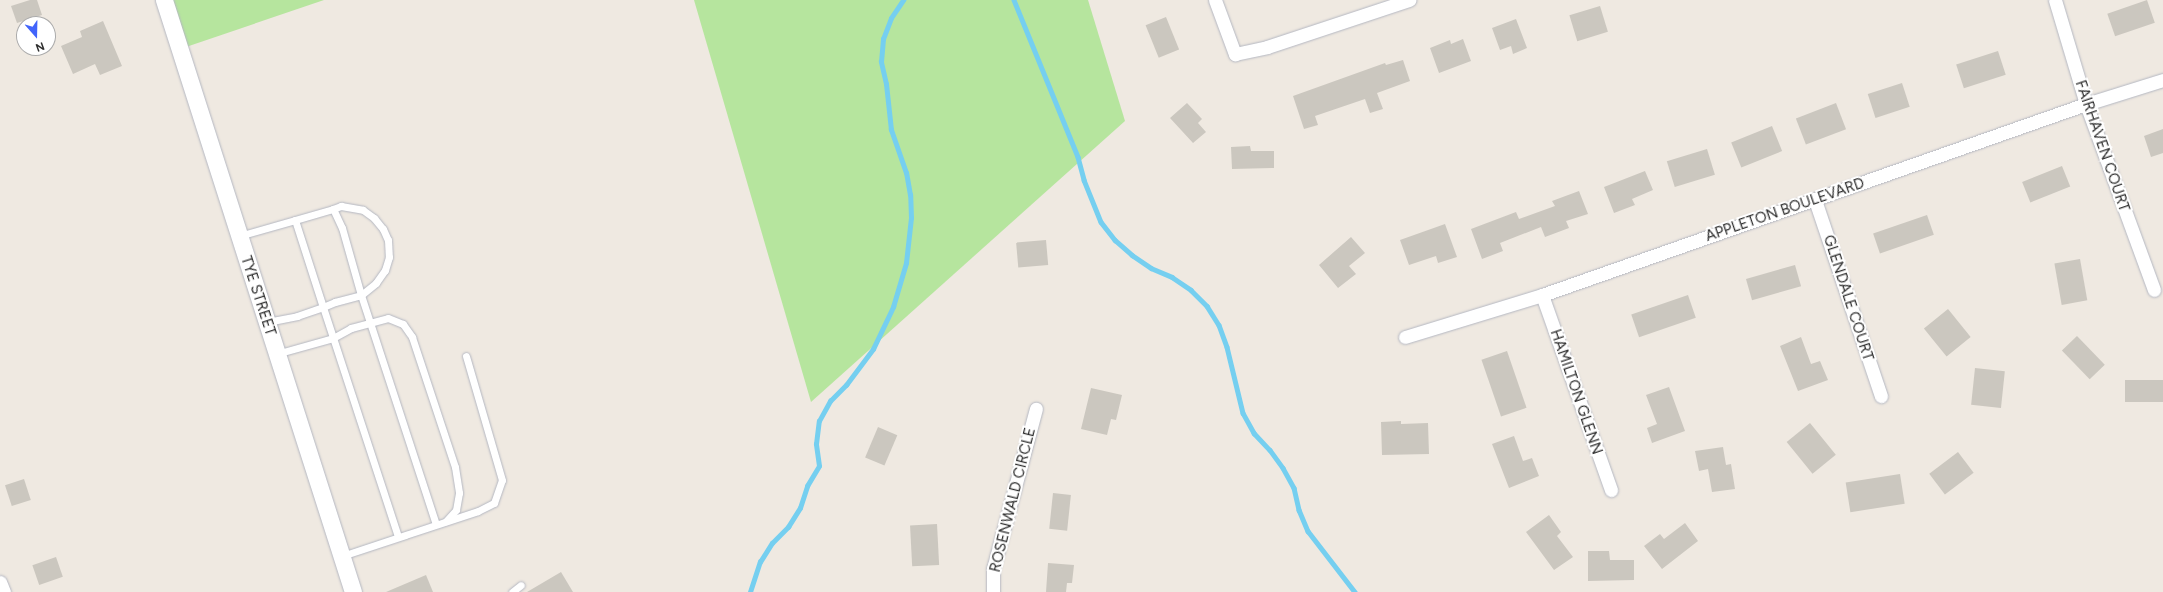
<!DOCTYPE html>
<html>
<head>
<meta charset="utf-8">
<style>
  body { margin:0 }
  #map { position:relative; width:2163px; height:592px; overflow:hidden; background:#efe9e1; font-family:Figtree,sans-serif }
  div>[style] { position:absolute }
  .green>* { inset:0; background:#b6e59e }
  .stream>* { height:4.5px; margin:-2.25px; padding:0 2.25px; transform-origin:2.25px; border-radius:2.25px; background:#75cff0 }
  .building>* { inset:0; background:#cbc7bf; transform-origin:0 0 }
  .roads { filter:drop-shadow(0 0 1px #b4b7c1) drop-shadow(0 0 1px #b4b7c1) }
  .service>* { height:7px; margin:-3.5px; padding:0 3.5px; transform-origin:3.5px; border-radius:3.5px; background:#fff }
  .minor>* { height:13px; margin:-6.5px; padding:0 6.5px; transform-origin:6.5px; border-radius:6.5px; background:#fff }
  .tertiary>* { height:17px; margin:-8.5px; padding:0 8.5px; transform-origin:8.5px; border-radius:8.5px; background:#fff }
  span { translate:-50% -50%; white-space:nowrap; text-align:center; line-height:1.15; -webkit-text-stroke:4px #fff; paint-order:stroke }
  .street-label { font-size:15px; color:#2e2e2e }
  .north { position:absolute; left:16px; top:16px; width:40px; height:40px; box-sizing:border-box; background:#fff; border:1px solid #ababab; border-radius:50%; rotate:160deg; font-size:11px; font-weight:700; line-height:16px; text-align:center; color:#2e2e2e }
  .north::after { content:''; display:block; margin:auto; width:14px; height:18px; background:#4264fb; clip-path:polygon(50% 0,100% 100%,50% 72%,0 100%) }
</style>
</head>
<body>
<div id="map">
  <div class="green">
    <div style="clip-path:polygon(172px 0,324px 0,186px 47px)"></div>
    <div style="clip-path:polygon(694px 0,1088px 0,1125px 121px,811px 402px)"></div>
  </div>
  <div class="stream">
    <div style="left:1014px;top:0;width:170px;rotate:67.8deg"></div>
    <div style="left:1078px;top:157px;width:24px;rotate:75deg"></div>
    <div style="left:1084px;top:180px;width:45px;rotate:68deg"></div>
    <div style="left:1101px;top:222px;width:23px;rotate:52deg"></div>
    <div style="left:1115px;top:240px;width:23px;rotate:41deg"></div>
    <div style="left:1132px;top:255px;width:23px;rotate:34deg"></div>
    <div style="left:1151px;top:268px;width:23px;rotate:23deg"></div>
    <div style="left:1172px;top:277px;width:23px;rotate:34deg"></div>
    <div style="left:1191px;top:290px;width:23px;rotate:45deg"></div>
    <div style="left:1207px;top:306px;width:22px;rotate:58deg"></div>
    <div style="left:1219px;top:325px;width:23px;rotate:70deg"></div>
    <div style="left:1227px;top:347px;width:68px;rotate:76.4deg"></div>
    <div style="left:1243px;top:413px;width:23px;rotate:61deg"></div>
    <div style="left:1254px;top:433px;width:23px;rotate:47deg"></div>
    <div style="left:1270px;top:450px;width:22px;rotate:54deg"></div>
    <div style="left:1283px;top:468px;width:23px;rotate:61deg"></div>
    <div style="left:1294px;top:488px;width:23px;rotate:77deg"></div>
    <div style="left:1299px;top:510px;width:23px;rotate:67deg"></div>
    <div style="left:1308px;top:531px;width:77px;rotate:52.4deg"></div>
    <div style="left:750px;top:592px;width:32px;rotate:-72deg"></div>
    <div style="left:760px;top:562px;width:22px;rotate:-58deg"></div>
    <div style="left:772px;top:543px;width:23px;rotate:-45deg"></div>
    <div style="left:788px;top:527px;width:22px;rotate:-58deg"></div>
    <div style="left:800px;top:508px;width:23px;rotate:-72deg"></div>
    <div style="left:807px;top:486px;width:23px;rotate:-59deg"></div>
    <div style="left:819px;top:466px;width:22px;rotate:-98deg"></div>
    <div style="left:816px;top:444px;width:23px;rotate:-83deg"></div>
    <div style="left:819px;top:421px;width:23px;rotate:-61deg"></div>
    <div style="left:830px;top:401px;width:23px;rotate:-45deg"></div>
    <div style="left:846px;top:385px;width:45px;rotate:-53.1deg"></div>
    <div style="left:873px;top:349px;width:47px;rotate:-64.5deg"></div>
    <div style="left:893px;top:307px;width:46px;rotate:-73.5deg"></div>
    <div style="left:906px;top:263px;width:45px;rotate:-83.7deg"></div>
    <div style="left:911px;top:218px;width:23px;rotate:-92deg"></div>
    <div style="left:910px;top:195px;width:22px;rotate:-100deg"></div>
    <div style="left:906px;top:173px;width:46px;rotate:-109.2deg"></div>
    <div style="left:891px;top:130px;width:46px;rotate:-96.2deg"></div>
    <div style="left:886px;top:84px;width:23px;rotate:-103deg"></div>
    <div style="left:881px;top:62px;width:23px;rotate:-85deg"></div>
    <div style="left:883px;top:39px;width:22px;rotate:-69deg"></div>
    <div style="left:891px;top:18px;width:22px;rotate:-56deg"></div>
  </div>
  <div class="building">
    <div style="clip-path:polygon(30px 0,37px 0,42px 15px,17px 23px,11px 6px)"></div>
    <div style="left:2147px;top:0;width:24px;height:42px;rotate:71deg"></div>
    <div style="left:1600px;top:6px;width:27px;height:32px;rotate:73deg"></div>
    <div style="left:1166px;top:17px;width:35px;height:22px;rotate:68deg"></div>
    <div style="clip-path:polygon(1516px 19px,1527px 48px,1513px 54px,1511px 46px,1500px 50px,1492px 28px)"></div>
    <div style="clip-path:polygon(103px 21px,122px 66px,100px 75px,95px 64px,73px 74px,61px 46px,82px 37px,80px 31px)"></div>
    <div style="clip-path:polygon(1463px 39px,1471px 61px,1439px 73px,1430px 48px,1450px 40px,1451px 44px)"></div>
    <div style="left:1998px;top:51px;width:25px;height:44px;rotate:72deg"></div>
    <div style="clip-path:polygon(1403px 60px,1410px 81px,1377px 93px,1383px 109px,1370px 113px,1365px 99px,1315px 116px,1318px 125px,1304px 129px,1293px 96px,1385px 63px,1386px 65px)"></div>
    <div style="left:1902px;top:83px;width:25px;height:36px;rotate:72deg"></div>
    <div style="clip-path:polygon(1187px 103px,1202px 119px,1198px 123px,1206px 132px,1193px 143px,1170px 118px)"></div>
    <div style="left:1836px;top:103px;width:28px;height:43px;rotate:69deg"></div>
    <div style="left:1772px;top:126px;width:27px;height:44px;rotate:68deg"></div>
    <div style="clip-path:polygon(2163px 129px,2163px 153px,2151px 157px,2144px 136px)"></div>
    <div style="clip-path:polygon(1250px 146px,1251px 151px,1274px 151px,1274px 168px,1232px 169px,1231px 147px)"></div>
    <div style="left:1707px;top:149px;width:27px;height:42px;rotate:73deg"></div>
    <div style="left:2062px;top:166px;width:22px;height:43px;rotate:68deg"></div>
    <div style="clip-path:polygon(1645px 171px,1653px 190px,1632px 199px,1635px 205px,1614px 213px,1604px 187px)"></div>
    <div style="clip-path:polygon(1579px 191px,1588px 214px,1566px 221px,1569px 228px,1545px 237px,1541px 227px,1500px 243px,1503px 251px,1482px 259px,1471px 229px,1516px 212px,1519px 219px,1555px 206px,1552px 201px)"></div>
    <div style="left:1927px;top:215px;width:21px;height:57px;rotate:71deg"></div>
    <div style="clip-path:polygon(1445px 224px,1457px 257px,1438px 263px,1436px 256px,1409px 265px,1400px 240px)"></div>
    <div style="clip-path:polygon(1351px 237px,1365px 253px,1349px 266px,1356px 274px,1338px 288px,1319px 265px)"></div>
    <div style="left:1046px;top:240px;width:25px;height:30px;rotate:85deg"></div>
    <div style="left:2080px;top:259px;width:42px;height:26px;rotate:80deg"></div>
    <div style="left:1795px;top:265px;width:22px;height:51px;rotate:74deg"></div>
    <div style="left:1688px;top:295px;width:24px;height:60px;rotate:71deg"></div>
    <div style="left:1948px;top:309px;width:36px;height:31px;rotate:51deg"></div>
    <div style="left:2077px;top:336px;width:40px;height:21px;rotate:46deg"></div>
    <div style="clip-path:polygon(1801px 337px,1811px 364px,1820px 361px,1828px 380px,1798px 391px,1780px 346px)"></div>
    <div style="left:1507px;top:351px;width:60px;height:27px;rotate:71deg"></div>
    <div style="left:1975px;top:368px;width:30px;height:37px;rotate:6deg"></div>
    <div style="left:2163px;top:380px;width:22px;height:38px;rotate:90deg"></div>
    <div style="clip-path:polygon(1669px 387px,1685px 431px,1652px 443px,1647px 428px,1657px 424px,1646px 395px)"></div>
    <div style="clip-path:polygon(1091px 388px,1122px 395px,1116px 420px,1111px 419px,1107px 435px,1081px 429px)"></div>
    <div style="clip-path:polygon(1401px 421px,1401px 424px,1428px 423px,1429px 454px,1382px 455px,1381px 422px)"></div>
    <div style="left:1810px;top:423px;width:41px;height:30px;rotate:51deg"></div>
    <div style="left:878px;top:427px;width:21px;height:33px;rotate:23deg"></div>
    <div style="clip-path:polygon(1514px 436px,1523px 461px,1532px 458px,1539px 476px,1509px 488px,1492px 444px)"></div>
    <div style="clip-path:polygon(1723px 447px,1726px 465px,1731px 464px,1735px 489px,1712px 492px,1708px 469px,1699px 471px,1695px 451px)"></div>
    <div style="left:1958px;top:452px;width:26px;height:36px;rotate:53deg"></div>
    <div style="left:1900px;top:474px;width:30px;height:55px;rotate:81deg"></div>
    <div style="left:24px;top:479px;width:22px;height:20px;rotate:72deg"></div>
    <div style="left:1053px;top:493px;width:18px;height:36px;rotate:6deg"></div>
    <div style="clip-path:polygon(1549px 515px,1561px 532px,1557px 536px,1573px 557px,1554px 570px,1526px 532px)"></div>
    <div style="clip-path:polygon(1685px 523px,1698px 541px,1662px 569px,1644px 546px,1660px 534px,1664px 539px)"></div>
    <div style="left:937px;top:524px;width:41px;height:27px;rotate:87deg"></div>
    <div style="clip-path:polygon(1588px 551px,1609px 551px,1610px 560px,1634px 560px,1634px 580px,1588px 581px)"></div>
    <div style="left:56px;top:557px;width:21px;height:25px;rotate:71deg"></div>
    <div style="clip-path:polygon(1048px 563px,1074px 565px,1072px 583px,1067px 583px,1066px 592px,1046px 592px)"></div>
    <div style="clip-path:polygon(561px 572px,573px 592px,527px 592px)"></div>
    <div style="clip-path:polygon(426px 575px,433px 592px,386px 592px)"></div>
  </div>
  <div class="roads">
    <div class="service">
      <div style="left:333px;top:209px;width:9px;rotate:-21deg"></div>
      <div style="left:341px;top:206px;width:22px;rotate:10deg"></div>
      <div style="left:363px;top:210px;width:14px;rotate:36deg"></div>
      <div style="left:374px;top:218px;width:14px;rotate:51deg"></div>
      <div style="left:383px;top:229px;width:12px;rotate:66deg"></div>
      <div style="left:388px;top:240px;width:17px;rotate:87deg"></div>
      <div style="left:389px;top:257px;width:14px;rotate:107deg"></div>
      <div style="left:385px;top:270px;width:16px;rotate:125deg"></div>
      <div style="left:376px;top:283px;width:19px;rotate:141deg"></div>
      <div style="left:361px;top:295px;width:241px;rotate:71.9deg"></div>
      <div style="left:239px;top:236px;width:58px;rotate:-15.9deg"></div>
      <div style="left:267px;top:322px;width:31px;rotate:-11deg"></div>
      <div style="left:297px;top:316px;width:28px;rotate:-19deg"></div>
      <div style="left:323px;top:307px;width:13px;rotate:-23deg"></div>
      <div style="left:335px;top:302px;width:27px;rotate:-15deg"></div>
      <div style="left:361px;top:295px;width:70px;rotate:-105.8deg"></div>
      <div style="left:342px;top:228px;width:21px;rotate:-115deg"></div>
      <div style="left:333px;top:209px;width:40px;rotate:164deg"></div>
      <div style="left:295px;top:220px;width:91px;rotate:72.2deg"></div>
      <div style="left:323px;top:307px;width:241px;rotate:71.9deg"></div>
      <div style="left:276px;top:354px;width:59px;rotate:-15.7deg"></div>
      <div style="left:333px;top:338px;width:21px;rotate:-29deg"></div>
      <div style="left:351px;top:328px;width:38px;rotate:-15deg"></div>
      <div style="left:388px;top:318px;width:16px;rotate:22deg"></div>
      <div style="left:403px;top:324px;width:16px;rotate:55deg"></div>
      <div style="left:412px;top:337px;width:137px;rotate:71.7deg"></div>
      <div style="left:455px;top:467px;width:26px;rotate:81deg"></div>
      <div style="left:459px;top:493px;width:17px;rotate:100deg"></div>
      <div style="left:456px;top:510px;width:15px;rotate:132deg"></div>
      <div style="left:342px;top:556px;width:143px;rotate:-18.3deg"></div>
      <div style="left:478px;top:511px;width:18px;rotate:-27deg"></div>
      <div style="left:494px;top:503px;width:24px;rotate:-71deg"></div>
      <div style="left:502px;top:480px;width:129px;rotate:-106.2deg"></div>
      <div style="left:512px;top:592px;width:11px;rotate:-38deg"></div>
    </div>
    <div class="minor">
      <div style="left:1215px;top:0;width:58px;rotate:69.7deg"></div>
      <div style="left:1235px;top:54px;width:33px;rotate:-12deg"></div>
      <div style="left:1267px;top:47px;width:150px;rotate:-18.3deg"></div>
      <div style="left:2055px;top:0;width:109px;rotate:73.4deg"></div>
      <div style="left:2086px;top:104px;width:198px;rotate:69.9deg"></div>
      <div style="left:1815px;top:200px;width:207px;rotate:71.4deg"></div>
      <div style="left:1542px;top:295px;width:207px;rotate:70.5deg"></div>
      <div style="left:1405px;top:337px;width:143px;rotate:-17deg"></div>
      <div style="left:1542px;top:295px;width:577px;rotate:-19.35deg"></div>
      <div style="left:2086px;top:104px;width:81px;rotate:-17.3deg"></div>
      <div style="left:0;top:582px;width:11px;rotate:68deg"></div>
      <div style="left:993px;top:592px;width:23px;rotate:-90deg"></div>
      <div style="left:993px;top:569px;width:166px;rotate:-75deg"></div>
    </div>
    <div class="tertiary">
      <div style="left:164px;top:0;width:621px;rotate:72.29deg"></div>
    </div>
  </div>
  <div class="street-label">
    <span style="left:2102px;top:146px;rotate:71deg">FAIRHAVEN COURT</span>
    <span style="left:1785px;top:210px;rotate:-19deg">APPLETON BOULEVARD</span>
    <span style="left:258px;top:296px;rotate:72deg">TYE STREET</span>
    <span style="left:1848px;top:298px;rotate:72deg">GLENDALE COURT</span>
    <span style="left:1576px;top:392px;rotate:71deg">HAMILTON GLENN</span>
    <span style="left:1013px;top:500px;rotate:-76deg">ROSENWALD CIRCLE</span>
  </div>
  <div class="north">N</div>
</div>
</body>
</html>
